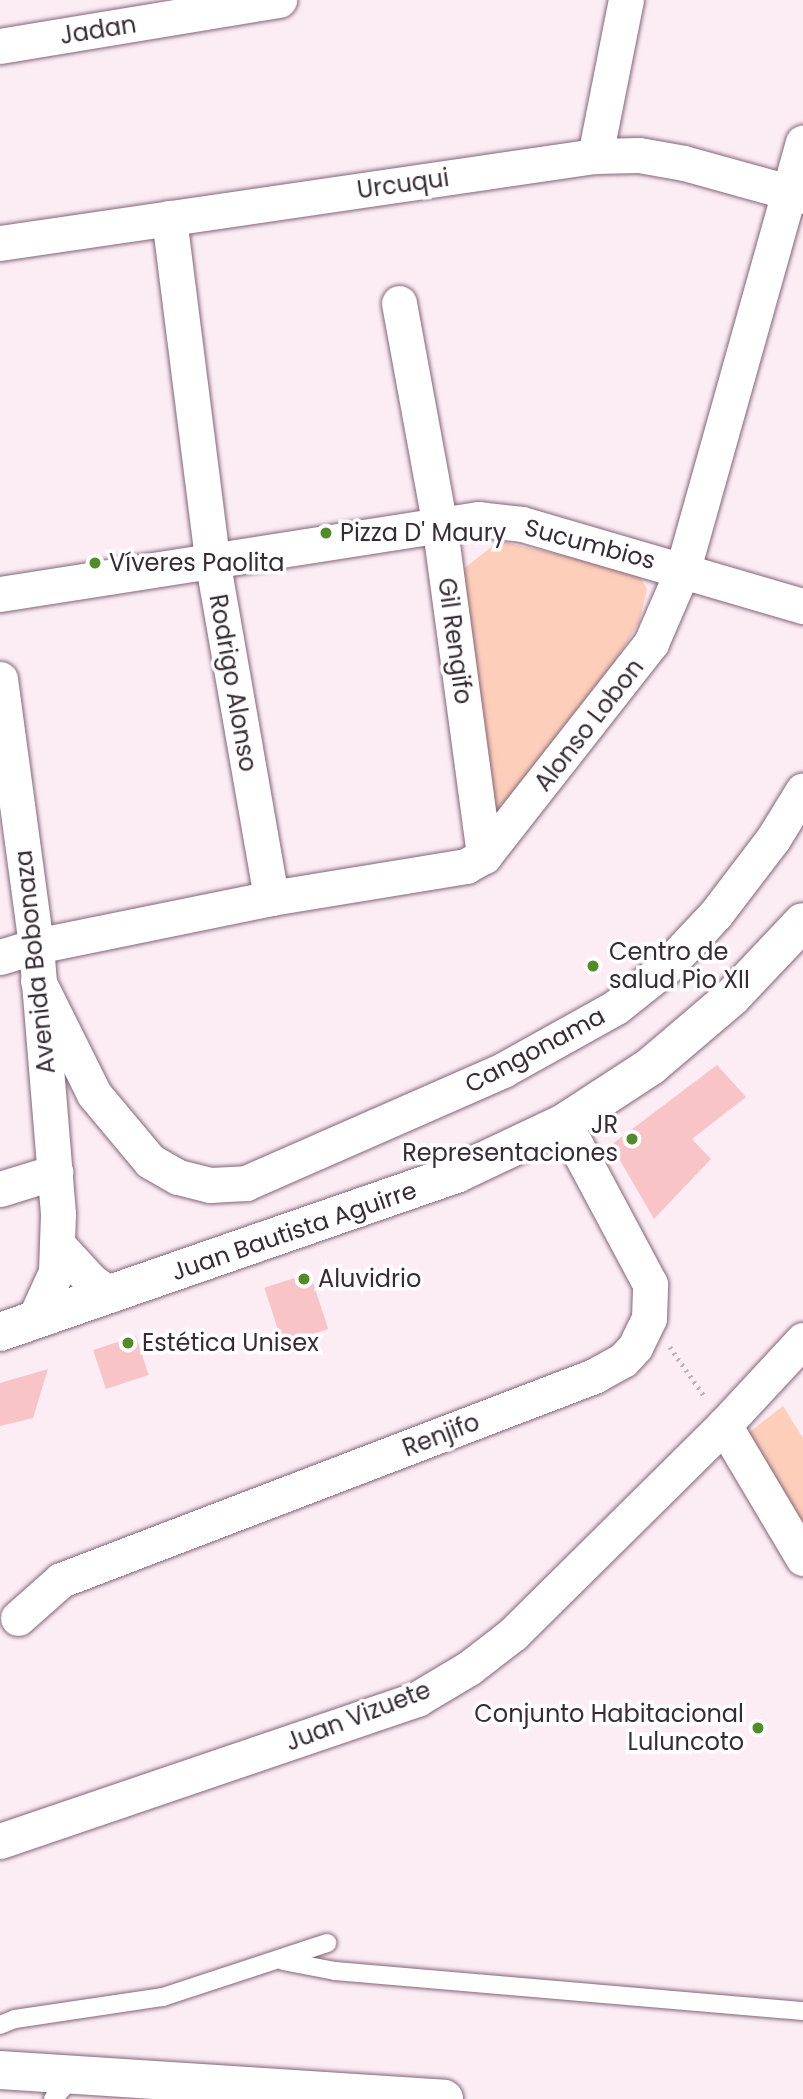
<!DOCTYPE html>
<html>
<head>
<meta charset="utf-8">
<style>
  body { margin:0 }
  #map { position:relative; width:803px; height:2099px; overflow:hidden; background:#fcedf5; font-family:Poppins,sans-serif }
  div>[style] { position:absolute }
  .green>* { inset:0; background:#fdceba }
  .building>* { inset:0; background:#f8c4c8; transform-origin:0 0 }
  .path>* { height:4.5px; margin-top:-2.25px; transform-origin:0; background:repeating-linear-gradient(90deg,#bfb0b8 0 2px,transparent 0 7px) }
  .roads { filter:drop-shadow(0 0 2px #856477) drop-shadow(0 0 2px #856477) }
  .lane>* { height:18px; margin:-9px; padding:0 9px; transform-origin:9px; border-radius:9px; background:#fff }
  .street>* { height:35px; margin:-17.5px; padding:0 17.5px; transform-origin:17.5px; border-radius:17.5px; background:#fff }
  .secondary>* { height:38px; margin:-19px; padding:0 19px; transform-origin:19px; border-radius:19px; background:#fff }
  .dots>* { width:19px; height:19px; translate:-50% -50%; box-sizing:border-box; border:4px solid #fff; border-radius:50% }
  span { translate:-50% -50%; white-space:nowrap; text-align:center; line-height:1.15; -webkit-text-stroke:7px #fff; paint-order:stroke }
  .street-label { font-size:24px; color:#392b33 }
  .poi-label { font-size:24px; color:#392b33 }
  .left { translate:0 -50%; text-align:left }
  .right { translate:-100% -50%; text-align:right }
</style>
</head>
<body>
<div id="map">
  <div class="green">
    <div style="clip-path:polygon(499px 541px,638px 573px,647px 589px,639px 623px,609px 670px,491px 824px,462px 570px)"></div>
    <div style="clip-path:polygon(783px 1406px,803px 1438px,803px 1530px,747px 1434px)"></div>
  </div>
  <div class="building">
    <div style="clip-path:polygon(717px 1065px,746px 1097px,692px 1139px,711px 1159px,654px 1219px,611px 1145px)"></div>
    <div style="left:310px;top:1273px;width:59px;height:48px;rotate:72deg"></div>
    <div style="left:136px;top:1336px;width:41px;height:45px;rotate:72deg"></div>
    <div style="clip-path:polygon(48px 1369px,33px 1418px,0 1426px,0 1383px)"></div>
  </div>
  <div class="path">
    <div style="left:670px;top:1347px;width:61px;rotate:55deg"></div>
  </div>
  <div class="roads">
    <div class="lane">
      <div style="left:283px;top:1961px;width:53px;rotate:10.9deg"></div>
      <div style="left:335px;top:1971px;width:470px;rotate:4.9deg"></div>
      <div style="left:0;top:2025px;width:16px;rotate:-22deg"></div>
      <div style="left:15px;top:2019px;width:150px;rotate:-8.5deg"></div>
      <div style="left:163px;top:1997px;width:173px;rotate:-18.2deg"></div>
      <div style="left:53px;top:2099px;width:31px;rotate:-48deg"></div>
    </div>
    <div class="street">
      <div style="left:0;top:46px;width:283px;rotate:-9.4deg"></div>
      <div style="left:595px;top:156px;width:159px;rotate:-78.8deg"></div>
      <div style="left:169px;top:218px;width:344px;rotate:82.8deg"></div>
      <div style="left:212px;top:559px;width:344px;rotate:80.1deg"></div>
      <div style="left:0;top:243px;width:601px;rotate:-8.32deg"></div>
      <div style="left:595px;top:156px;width:44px;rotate:-1.3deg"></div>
      <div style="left:639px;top:155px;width:46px;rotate:10.1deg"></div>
      <div style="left:684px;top:163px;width:123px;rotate:15.5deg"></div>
      <div style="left:399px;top:303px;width:223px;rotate:79.6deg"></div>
      <div style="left:439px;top:522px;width:337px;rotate:82.3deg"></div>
      <div style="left:0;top:594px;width:484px;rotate:-8.9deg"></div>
      <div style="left:478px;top:519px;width:44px;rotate:6.5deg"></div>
      <div style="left:522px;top:524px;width:293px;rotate:16.3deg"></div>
      <div style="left:0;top:679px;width:269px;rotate:82.3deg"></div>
      <div style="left:36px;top:946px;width:269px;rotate:85.3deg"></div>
      <div style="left:58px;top:1214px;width:58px;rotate:92deg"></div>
      <div style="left:56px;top:1272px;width:53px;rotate:114.6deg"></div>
      <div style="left:0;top:957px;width:38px;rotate:-17deg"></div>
      <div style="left:36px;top:946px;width:240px;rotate:-11.5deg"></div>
      <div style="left:271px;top:898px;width:198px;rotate:-9.3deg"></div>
      <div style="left:466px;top:866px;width:21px;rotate:-29deg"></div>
      <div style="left:484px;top:856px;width:271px;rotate:-51.9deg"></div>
      <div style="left:651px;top:643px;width:81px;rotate:-66.6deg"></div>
      <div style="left:683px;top:569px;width:443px;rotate:-74.3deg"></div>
      <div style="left:38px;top:981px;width:126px;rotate:63.6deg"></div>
      <div style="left:94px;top:1094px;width:87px;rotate:50.1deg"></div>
      <div style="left:150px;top:1161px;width:32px;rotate:30deg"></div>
      <div style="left:178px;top:1177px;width:33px;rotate:14deg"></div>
      <div style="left:210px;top:1185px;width:36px;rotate:-3deg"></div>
      <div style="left:246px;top:1183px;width:281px;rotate:-23.7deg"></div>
      <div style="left:503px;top:1070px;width:129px;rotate:-29.1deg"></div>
      <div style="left:616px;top:1007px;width:63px;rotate:-38.5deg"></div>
      <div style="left:665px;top:968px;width:73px;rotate:-46.7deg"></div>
      <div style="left:715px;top:915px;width:96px;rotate:-52.7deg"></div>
      <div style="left:773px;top:839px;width:57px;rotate:-58.5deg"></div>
      <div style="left:0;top:1189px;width:58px;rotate:-17.2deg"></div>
      <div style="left:58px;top:1245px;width:49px;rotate:47.5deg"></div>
      <div style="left:91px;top:1281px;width:24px;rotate:35deg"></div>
      <div style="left:724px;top:1425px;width:155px;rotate:59.3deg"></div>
      <div style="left:18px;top:1618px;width:57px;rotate:-41.5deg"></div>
      <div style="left:61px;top:1580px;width:571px;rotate:-20.94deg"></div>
      <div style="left:594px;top:1376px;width:33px;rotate:-29deg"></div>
      <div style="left:623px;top:1360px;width:18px;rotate:-47deg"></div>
      <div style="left:635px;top:1347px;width:32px;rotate:-64deg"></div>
      <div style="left:649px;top:1318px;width:34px;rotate:-88deg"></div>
      <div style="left:650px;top:1284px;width:183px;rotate:-118.1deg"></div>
      <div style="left:0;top:1841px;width:441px;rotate:-18.8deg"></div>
      <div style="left:417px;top:1699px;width:61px;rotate:-30.8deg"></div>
      <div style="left:469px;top:1668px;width:56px;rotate:-37.7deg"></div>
      <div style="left:513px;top:1634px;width:297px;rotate:-44.7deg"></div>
      <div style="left:724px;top:1425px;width:116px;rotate:-47.1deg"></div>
    </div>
    <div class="secondary">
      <div style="left:0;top:1332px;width:483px;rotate:-19.1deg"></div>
      <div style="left:456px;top:1174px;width:119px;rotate:-25.3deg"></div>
      <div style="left:564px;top:1123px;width:104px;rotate:-33.2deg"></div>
      <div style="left:651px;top:1066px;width:106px;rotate:-40.4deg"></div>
      <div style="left:732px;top:997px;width:103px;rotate:-46.6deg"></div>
      <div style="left:0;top:2070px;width:445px;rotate:3.7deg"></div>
    </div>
  </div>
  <div class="dots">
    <div style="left:326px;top:533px;background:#518c29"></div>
    <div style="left:95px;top:563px;background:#518c29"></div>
    <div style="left:593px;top:966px;background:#518c29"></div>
    <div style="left:632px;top:1139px;background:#518c29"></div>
    <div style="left:304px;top:1279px;background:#518c29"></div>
    <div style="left:128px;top:1343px;background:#518c29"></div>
    <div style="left:758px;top:1728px;background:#518c29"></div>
  </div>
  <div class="street-label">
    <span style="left:98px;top:30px;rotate:-9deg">Jadan</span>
    <span style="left:403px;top:184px;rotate:-8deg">Urcuqui</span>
    <span style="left:590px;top:544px;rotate:15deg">Sucumbios</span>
    <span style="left:455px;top:641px;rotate:82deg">Gil Rengifo</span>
    <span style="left:233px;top:683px;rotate:80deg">Rodrigo Alonso</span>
    <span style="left:589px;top:725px;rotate:-52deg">Alonso Lobon</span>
    <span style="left:35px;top:962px;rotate:-96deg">Avenida Bobonaza</span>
    <span style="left:535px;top:1050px;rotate:-28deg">Cangonama</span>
    <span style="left:294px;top:1231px;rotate:-19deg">Juan Bautista Aguirre</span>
    <span style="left:441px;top:1435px;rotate:-21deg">Renjifo</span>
    <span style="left:358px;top:1716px;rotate:-21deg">Juan Vizuete</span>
  </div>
  <div class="poi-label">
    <span class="left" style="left:340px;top:533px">Pizza D' Maury</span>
    <span class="left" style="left:109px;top:563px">Víveres Paolita</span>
    <span class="left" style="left:609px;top:966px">Centro de<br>salud Pio XII</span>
    <span class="right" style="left:618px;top:1139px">JR<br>Representaciones</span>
    <span class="left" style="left:318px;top:1279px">Aluvidrio</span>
    <span class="left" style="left:142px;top:1343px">Estética Unisex</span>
    <span class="right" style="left:744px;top:1728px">Conjunto Habitacional<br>Luluncoto</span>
  </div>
</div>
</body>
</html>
